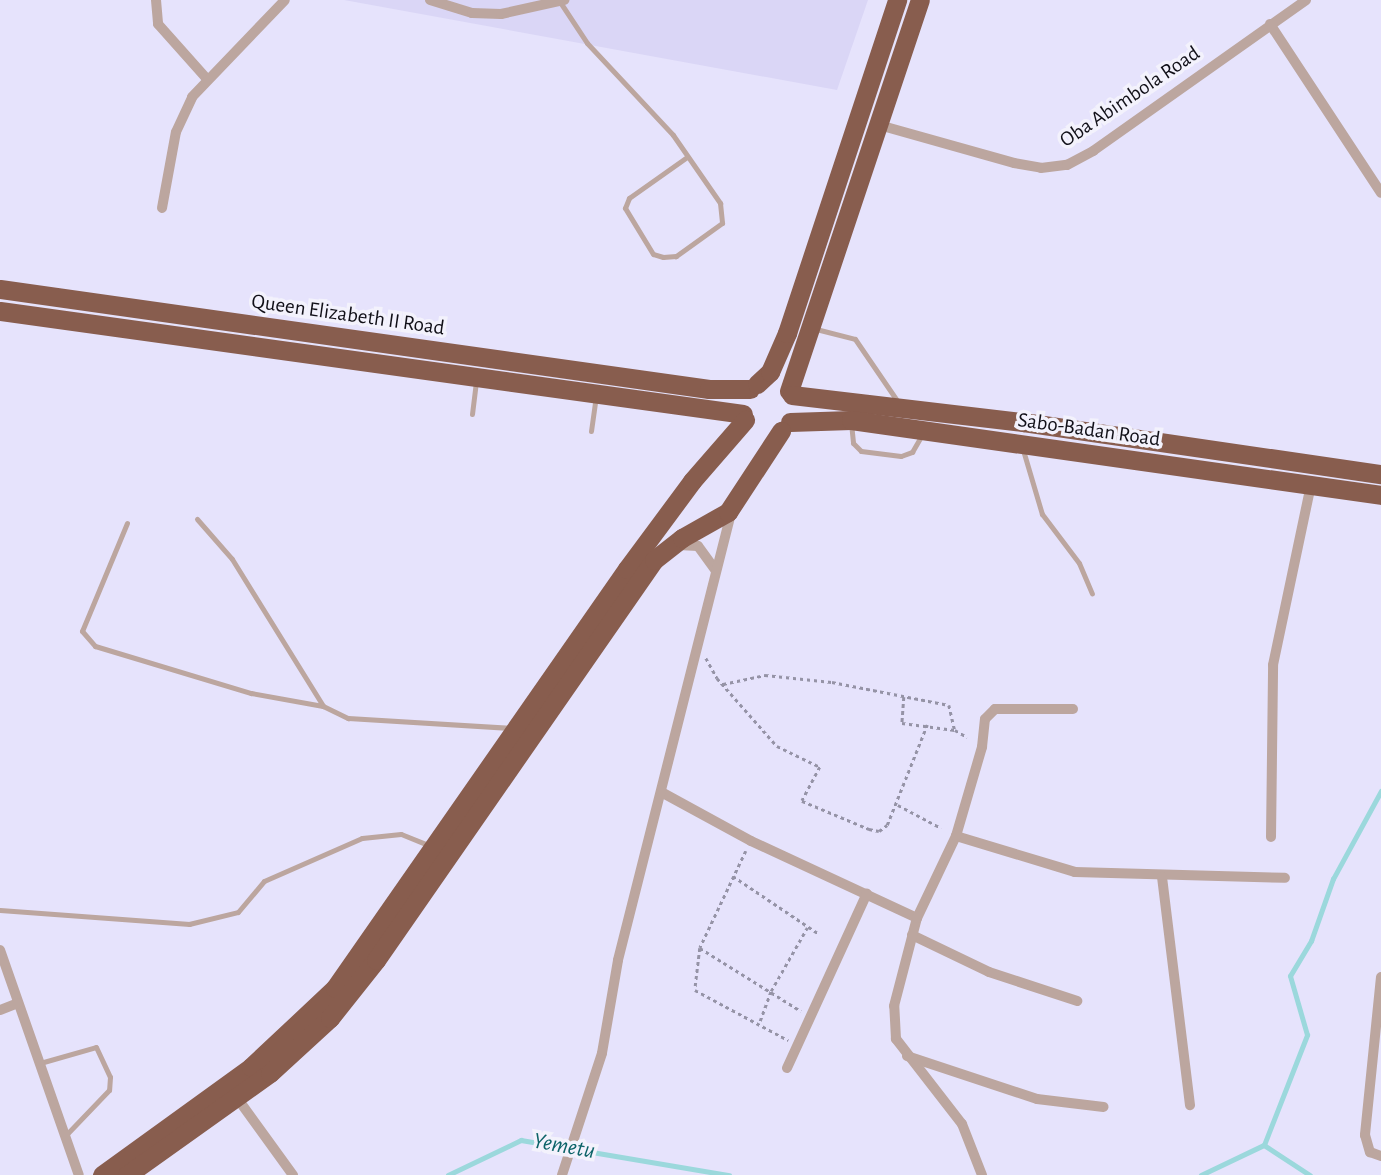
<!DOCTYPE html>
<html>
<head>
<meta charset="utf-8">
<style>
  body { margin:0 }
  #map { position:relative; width:1381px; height:1175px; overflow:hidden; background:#e6e3fc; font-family:"Alegreya Sans",sans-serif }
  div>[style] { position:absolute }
  .built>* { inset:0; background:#dad6f6 }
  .stream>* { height:4.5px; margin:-2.25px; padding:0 2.25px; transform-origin:2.25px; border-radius:2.25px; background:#9bd8dc }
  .path>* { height:2.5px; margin-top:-1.25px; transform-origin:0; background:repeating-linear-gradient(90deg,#9593a6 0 3.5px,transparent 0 7px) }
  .lane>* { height:5px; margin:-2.5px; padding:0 2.5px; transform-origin:2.5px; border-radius:2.5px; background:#bca69f }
  .street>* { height:10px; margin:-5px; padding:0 5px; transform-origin:5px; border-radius:5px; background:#bca69f }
  .highway>* { height:19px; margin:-9.5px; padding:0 9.5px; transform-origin:9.5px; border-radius:9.5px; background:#885d4e }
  span { translate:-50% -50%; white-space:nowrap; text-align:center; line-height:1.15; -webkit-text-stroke:7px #f3f2fc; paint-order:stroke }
  .street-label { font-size:21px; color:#111018 }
  .water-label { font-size:23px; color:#0c6368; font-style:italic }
</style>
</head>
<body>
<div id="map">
  <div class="built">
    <div style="clip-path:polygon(344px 0,868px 0,837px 90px)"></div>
  </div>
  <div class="stream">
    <div style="left:1264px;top:1145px;width:118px;rotate:-68.6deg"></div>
    <div style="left:1307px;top:1035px;width:61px;rotate:-106.1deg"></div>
    <div style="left:1290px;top:976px;width:41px;rotate:-59deg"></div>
    <div style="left:1311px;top:941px;width:66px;rotate:-70.5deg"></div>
    <div style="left:1333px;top:879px;width:100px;rotate:-61.4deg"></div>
    <div style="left:448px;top:1175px;width:81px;rotate:-25.6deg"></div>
    <div style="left:521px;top:1140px;width:211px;rotate:9.6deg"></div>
    <div style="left:1201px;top:1175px;width:70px;rotate:-25.5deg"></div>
    <div style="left:1264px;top:1145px;width:55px;rotate:33.1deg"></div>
  </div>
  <div class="path">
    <div style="left:706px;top:658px;width:23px;rotate:61deg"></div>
    <div style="left:717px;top:678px;width:91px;rotate:48.6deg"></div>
    <div style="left:777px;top:746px;width:48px;rotate:26deg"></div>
    <div style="left:820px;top:767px;width:38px;rotate:118deg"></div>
    <div style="left:802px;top:801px;width:73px;rotate:22.7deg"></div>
    <div style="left:869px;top:829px;width:10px;rotate:11deg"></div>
    <div style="left:879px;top:831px;width:10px;rotate:-37deg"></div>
    <div style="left:887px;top:825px;width:108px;rotate:-68.2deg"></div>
    <div style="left:723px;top:684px;width:43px;rotate:-12.1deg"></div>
    <div style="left:765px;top:675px;width:67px;rotate:6deg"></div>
    <div style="left:832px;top:682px;width:119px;rotate:11.1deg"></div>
    <div style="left:949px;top:705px;width:26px;rotate:77deg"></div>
    <div style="left:904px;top:697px;width:26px;rotate:94deg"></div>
    <div style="left:902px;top:723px;width:53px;rotate:7.5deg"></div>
    <div style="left:955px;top:730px;width:14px;rotate:30deg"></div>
    <div style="left:898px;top:805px;width:49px;rotate:28.1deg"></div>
    <div style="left:746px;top:851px;width:107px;rotate:115.4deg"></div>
    <div style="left:700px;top:948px;width:42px;rotate:96.8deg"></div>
    <div style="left:695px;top:990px;width:106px;rotate:28.3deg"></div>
    <div style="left:733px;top:876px;width:104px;rotate:34deg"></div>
    <div style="left:700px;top:948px;width:119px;rotate:32deg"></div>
    <div style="left:760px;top:1021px;width:32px;rotate:-70deg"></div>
    <div style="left:771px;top:991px;width:73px;rotate:-60.3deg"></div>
  </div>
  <div class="lane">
    <div style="left:560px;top:2px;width:49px;rotate:56.6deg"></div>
    <div style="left:587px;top:43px;width:126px;rotate:46.9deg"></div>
    <div style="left:673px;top:135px;width:83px;rotate:55.3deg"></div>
    <div style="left:720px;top:203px;width:20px;rotate:84deg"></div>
    <div style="left:722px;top:223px;width:57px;rotate:144.3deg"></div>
    <div style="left:676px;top:256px;width:13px;rotate:176deg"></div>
    <div style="left:663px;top:257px;width:10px;rotate:-163deg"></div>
    <div style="left:653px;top:254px;width:54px;rotate:-121.3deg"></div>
    <div style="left:625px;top:208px;width:11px;rotate:-68deg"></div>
    <div style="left:629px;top:198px;width:71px;rotate:-35.3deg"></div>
    <div style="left:816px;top:329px;width:40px;rotate:14.4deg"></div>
    <div style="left:855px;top:339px;width:76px;rotate:55.7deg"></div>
    <div style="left:472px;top:414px;width:34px;rotate:-83deg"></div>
    <div style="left:851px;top:423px;width:20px;rotate:84deg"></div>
    <div style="left:853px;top:443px;width:11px;rotate:45deg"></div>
    <div style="left:861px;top:451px;width:40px;rotate:7.1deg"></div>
    <div style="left:901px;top:456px;width:12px;rotate:-20deg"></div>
    <div style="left:912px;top:452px;width:22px;rotate:-60deg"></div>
    <div style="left:591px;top:431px;width:35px;rotate:-82deg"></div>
    <div style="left:1023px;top:450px;width:67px;rotate:73.5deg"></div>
    <div style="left:1042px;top:514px;width:61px;rotate:52.9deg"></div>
    <div style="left:1079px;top:563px;width:33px;rotate:67deg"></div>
    <div style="left:197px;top:519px;width:53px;rotate:48.8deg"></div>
    <div style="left:232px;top:559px;width:173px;rotate:58.2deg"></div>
    <div style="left:127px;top:523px;width:117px;rotate:112.6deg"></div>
    <div style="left:82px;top:631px;width:20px;rotate:49deg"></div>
    <div style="left:95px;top:646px;width:163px;rotate:16.8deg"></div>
    <div style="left:251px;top:693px;width:73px;rotate:10.2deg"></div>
    <div style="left:323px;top:706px;width:28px;rotate:26deg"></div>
    <div style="left:348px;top:718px;width:162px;rotate:3.5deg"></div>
    <div style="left:0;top:910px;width:190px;rotate:4.2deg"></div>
    <div style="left:189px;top:924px;width:50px;rotate:-13.8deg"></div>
    <div style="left:238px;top:912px;width:40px;rotate:-50deg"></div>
    <div style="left:264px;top:881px;width:107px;rotate:-23.7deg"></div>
    <div style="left:362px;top:838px;width:39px;rotate:-6deg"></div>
    <div style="left:401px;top:834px;width:31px;rotate:22deg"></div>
    <div style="left:40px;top:1063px;width:58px;rotate:-15.9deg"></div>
    <div style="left:96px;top:1047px;width:33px;rotate:65deg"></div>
    <div style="left:110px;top:1077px;width:13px;rotate:94deg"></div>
    <div style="left:109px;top:1090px;width:62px;rotate:133.7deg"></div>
  </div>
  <div class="street">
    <div style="left:156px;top:0;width:24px;rotate:85deg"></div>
    <div style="left:158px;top:24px;width:74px;rotate:48.3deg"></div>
    <div style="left:430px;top:0;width:44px;rotate:17.2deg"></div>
    <div style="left:472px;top:13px;width:29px;rotate:2deg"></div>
    <div style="left:501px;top:14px;width:65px;rotate:-12.5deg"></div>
    <div style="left:1270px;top:24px;width:202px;rotate:56.7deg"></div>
    <div style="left:879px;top:125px;width:140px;rotate:15.7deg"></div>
    <div style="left:1014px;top:163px;width:27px;rotate:10deg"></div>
    <div style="left:1041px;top:168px;width:26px;rotate:-7deg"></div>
    <div style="left:1067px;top:165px;width:30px;rotate:-28deg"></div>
    <div style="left:1093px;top:151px;width:261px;rotate:-35.3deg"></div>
    <div style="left:162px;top:208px;width:77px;rotate:-79.6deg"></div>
    <div style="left:176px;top:132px;width:38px;rotate:-65deg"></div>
    <div style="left:192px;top:97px;width:134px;rotate:-46.2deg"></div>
    <div style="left:678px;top:545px;width:20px;rotate:3deg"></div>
    <div style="left:698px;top:546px;width:29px;rotate:54deg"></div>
    <div style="left:663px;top:793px;width:100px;rotate:28.6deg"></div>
    <div style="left:751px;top:841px;width:183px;rotate:24.9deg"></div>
    <div style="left:956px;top:836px;width:124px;rotate:16.8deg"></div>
    <div style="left:1075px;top:872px;width:210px;rotate:1.6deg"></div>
    <div style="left:1271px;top:837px;width:172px;rotate:-89.3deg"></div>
    <div style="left:1273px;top:665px;width:185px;rotate:-78.1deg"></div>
    <div style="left:1162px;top:877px;width:230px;rotate:83deg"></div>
    <div style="left:912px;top:935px;width:85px;rotate:25.7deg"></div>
    <div style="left:989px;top:972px;width:93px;rotate:18.2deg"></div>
    <div style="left:0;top:950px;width:238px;rotate:70.7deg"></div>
    <div style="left:1381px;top:977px;width:159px;rotate:95.8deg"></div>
    <div style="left:1365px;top:1135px;width:18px;rotate:74deg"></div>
    <div style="left:1370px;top:1152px;width:12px;rotate:20deg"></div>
    <div style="left:0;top:1010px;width:19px;rotate:-21deg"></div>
    <div style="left:907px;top:1056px;width:137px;rotate:18.3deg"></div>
    <div style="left:1037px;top:1099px;width:67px;rotate:6.8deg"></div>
    <div style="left:787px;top:1068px;width:192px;rotate:-65.4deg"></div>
    <div style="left:235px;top:1095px;width:99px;rotate:54.1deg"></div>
    <div style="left:562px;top:1175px;width:128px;rotate:-71.8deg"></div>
    <div style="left:602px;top:1053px;width:94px;rotate:-80.2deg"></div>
    <div style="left:618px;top:960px;width:463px;rotate:-75.8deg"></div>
    <div style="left:982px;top:1175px;width:55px;rotate:-111.4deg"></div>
    <div style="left:962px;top:1124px;width:108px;rotate:-127.8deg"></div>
    <div style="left:896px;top:1039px;width:33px;rotate:-93deg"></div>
    <div style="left:894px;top:1006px;width:91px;rotate:-75.4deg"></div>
    <div style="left:917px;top:918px;width:91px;rotate:-64.6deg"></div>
    <div style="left:956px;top:836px;width:93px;rotate:-73.7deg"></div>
    <div style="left:982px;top:747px;width:28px;rotate:-84deg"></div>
    <div style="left:985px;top:719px;width:14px;rotate:-45deg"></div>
    <div style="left:995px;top:709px;width:78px"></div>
  </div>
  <div class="highway">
    <div style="left:0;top:289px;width:716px;rotate:8.03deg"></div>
    <div style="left:709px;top:389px;width:41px"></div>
    <div style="left:0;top:311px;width:750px;rotate:7.89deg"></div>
    <div style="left:757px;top:384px;width:18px;rotate:-43deg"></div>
    <div style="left:770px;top:372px;width:43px;rotate:-66.4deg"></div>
    <div style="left:787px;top:333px;width:351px;rotate:-71.7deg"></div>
    <div style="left:789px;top:391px;width:412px;rotate:-71.5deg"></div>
    <div style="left:792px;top:395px;width:233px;rotate:6.7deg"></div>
    <div style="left:1023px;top:422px;width:362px;rotate:8.3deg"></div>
    <div style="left:790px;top:422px;width:61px;rotate:-1.9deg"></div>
    <div style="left:851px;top:420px;width:535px;rotate:8.05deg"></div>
    <div style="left:102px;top:1175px;width:184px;rotate:-35.9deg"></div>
    <div style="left:251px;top:1067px;width:115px;rotate:-43.2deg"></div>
    <div style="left:335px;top:988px;width:511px;rotate:-55.13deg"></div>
    <div style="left:627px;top:569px;width:109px;rotate:-53.5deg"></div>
    <div style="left:692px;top:481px;width:81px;rotate:-49deg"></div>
    <div style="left:127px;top:1175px;width:176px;rotate:-35.5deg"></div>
    <div style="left:270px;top:1073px;width:81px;rotate:-42.5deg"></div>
    <div style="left:330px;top:1018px;width:74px;rotate:-51.6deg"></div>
    <div style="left:376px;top:960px;width:487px;rotate:-55.2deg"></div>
    <div style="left:654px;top:560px;width:36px;rotate:-38deg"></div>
    <div style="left:682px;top:538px;width:53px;rotate:-29.5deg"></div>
    <div style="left:728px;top:512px;width:97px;rotate:-56.8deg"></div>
  </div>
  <div class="street-label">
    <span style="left:1130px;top:97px;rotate:-34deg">Oba Abimbola Road</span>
    <span style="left:348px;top:315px;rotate:8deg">Queen Elizabeth II Road</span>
    <span style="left:1089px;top:430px;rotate:8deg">Sabo-Badan Road</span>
  </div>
  <div class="water-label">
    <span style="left:564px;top:1147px;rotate:10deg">Yemetu</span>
  </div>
</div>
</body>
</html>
